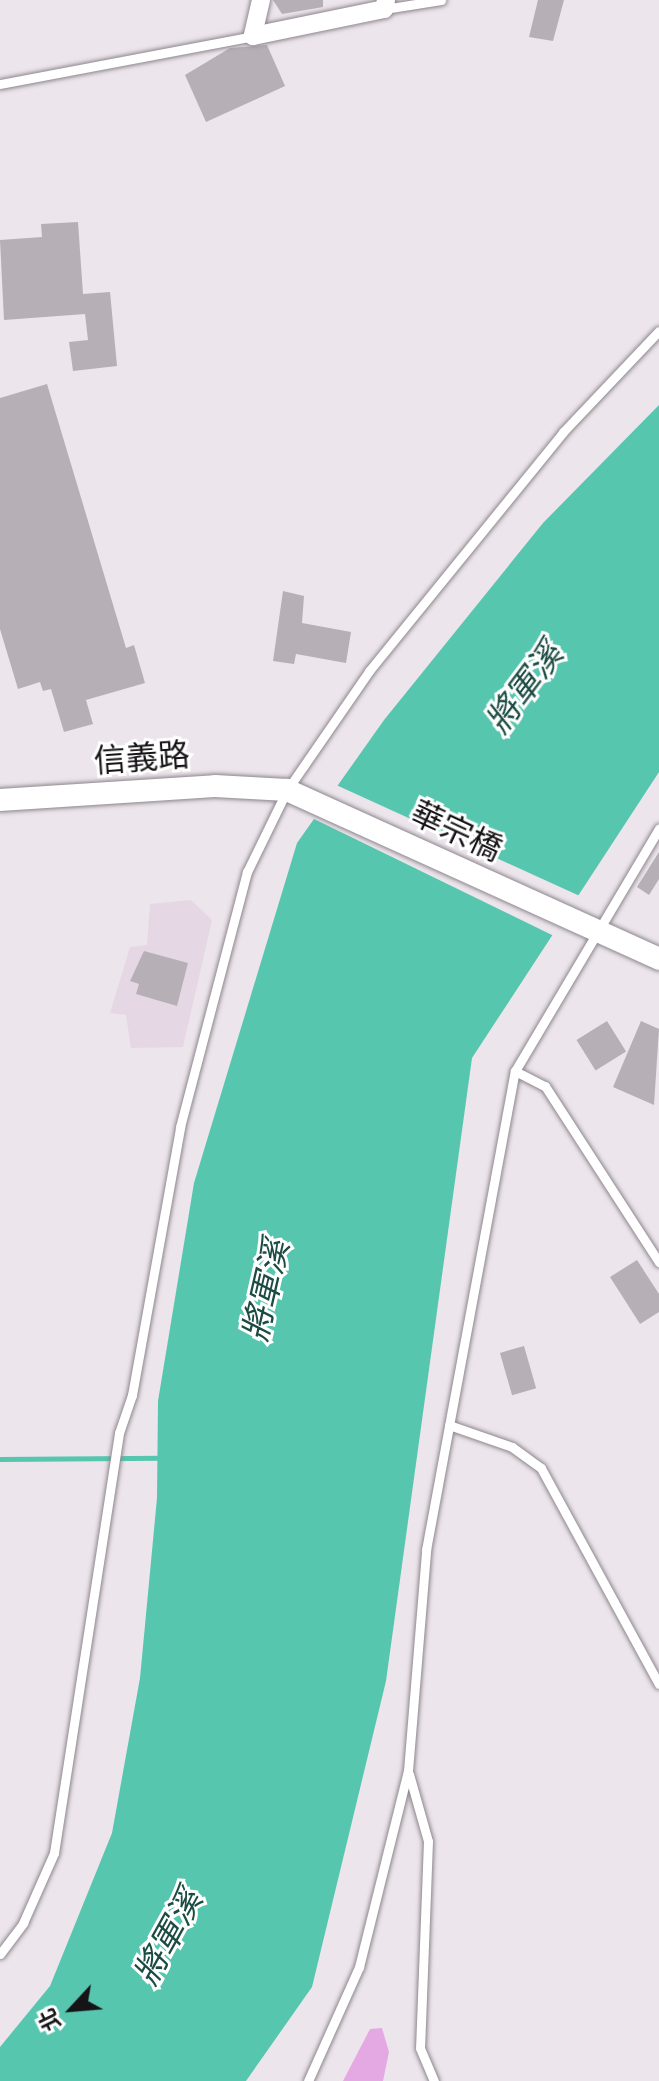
<!DOCTYPE html>
<html>
<head>
<meta charset="utf-8">
<style>
  body { margin:0 }
  #map { position:relative; width:659px; height:2081px; overflow:hidden; background:#ece5ec; font-family:"Alegreya Sans","Noto Sans TC",sans-serif }
  div>[style] { position:absolute }
  .built>* { inset:0; background:#e5d8e4 }
  .green>* { inset:0; background:#e4a9e3 }
  .water>* { inset:0; background:#57c6af }
  .pier>* { inset:0; background:#ece5ec }
  .stream>* { height:5px; margin:-2.5px; padding:0 2.5px; transform-origin:2.5px; border-radius:2.5px; background:#57c6af }
  .building>* { inset:0; background:#b6afb6; transform-origin:0 0 }
  .roads { filter:drop-shadow(0 0 2px #8d878d) drop-shadow(0 0 2px #8d878d) }
  .service>* { height:9px; margin:-4.5px; padding:0 4.5px; transform-origin:4.5px; border-radius:4.5px; background:#fff }
  .minor>* { height:18px; margin:-9px; padding:0 9px; transform-origin:9px; border-radius:9px; background:#fff }
  .tertiary>* { height:22px; margin:-11px; padding:0 11px; transform-origin:11px; border-radius:11px; background:#fff }
  span { translate:-50% -50%; white-space:nowrap; text-align:center; line-height:1.15; -webkit-text-stroke:6px #fff; paint-order:stroke }
  .street-label { font-size:32px; color:#161416 }
  .water-label { font-size:34px; color:#1b4b41; font-style:italic }
  .north { position:absolute; left:32px; top:1969px; width:80px; height:80px; -webkit-text-stroke:6px #fff; paint-order:stroke; rotate:244deg; font-size:22px; font-weight:700; line-height:32px; text-align:center; color:#161416 }
  .north::after { content:''; display:block; margin:auto; width:28px; height:36px; background:#161416; clip-path:polygon(50% 0,100% 100%,50% 72%,0 100%) }
</style>
</head>
<body>
<div id="map">
  <div class="built">
    <div style="clip-path:polygon(191px 900px,212px 920px,183px 1047px,131px 1048px,126px 1015px,110px 1013px,130px 947px,147px 945px,150px 904px)"></div>
  </div>
  <div class="green">
    <div style="clip-path:polygon(382px 2028px,389px 2052px,383px 2081px,343px 2081px,370px 2029px)"></div>
  </div>
  <div class="water">
    <div style="clip-path:polygon(659px 405px,659px 772px,472px 1058px,386px 1681px,312px 1987px,246px 2081px,0 2081px,0 2047px,50px 1986px,112px 1833px,140px 1678px,157px 1498px,158px 1401px,194px 1183px,297px 843px,384px 720px,543px 523px)"></div>
  </div>
  <div class="pier">
    <div style="clip-path:polygon(334px 784px,582px 897px,556px 937px,310px 817px)"></div>
  </div>
  <div class="stream">
    <div style="left:0;top:1459px;width:163px;rotate:-0.4deg"></div>
  </div>
  <div class="building">
    <div style="clip-path:polygon(273px 0,323px 0,323px 7px,282px 14px)"></div>
    <div style="clip-path:polygon(538px 0,564px 0,553px 41px,529px 37px)"></div>
    <div style="clip-path:polygon(267px 45px,285px 86px,206px 122px,185px 75px,230px 48px)"></div>
    <div style="clip-path:polygon(78px 222px,83px 294px,110px 292px,117px 366px,73px 371px,69px 342px,88px 340px,85px 314px,4px 320px,0 240px,42px 237px,41px 224px)"></div>
    <div style="clip-path:polygon(47px 384px,126px 648px,134px 645px,145px 683px,86px 700px,93px 724px,64px 732px,51px 689px,43px 691px,40px 682px,18px 689px,0 629px,0 398px)"></div>
    <div style="clip-path:polygon(283px 591px,304px 596px,302px 623px,351px 632px,346px 663px,296px 654px,294px 664px,273px 661px)"></div>
    <div style="clip-path:polygon(659px 852px,659px 879px,649px 895px,637px 887px)"></div>
    <div style="clip-path:polygon(144px 951px,188px 963px,177px 1006px,136px 994px,139px 984px,130px 981px)"></div>
    <div style="left:607px;top:1021px;width:36px;height:36px;rotate:58deg"></div>
    <div style="clip-path:polygon(641px 1021px,659px 1029px,654px 1105px,613px 1087px)"></div>
    <div style="clip-path:polygon(637px 1260px,659px 1294px,659px 1312px,640px 1324px,610px 1277px)"></div>
    <div style="left:524px;top:1346px;width:44px;height:25px;rotate:74deg"></div>
  </div>
  <div class="roads">
    <div class="service">
      <div style="left:384px;top:9px;width:58px;rotate:-9deg"></div>
      <div style="left:0;top:84px;width:258px;rotate:-10.7deg"></div>
      <div style="left:515px;top:1071px;width:34px;rotate:27deg"></div>
      <div style="left:545px;top:1086px;width:210px;rotate:57.1deg"></div>
      <div style="left:449px;top:1425px;width:67px;rotate:19.2deg"></div>
      <div style="left:512px;top:1447px;width:36px;rotate:36deg"></div>
      <div style="left:541px;top:1468px;width:246px;rotate:61.4deg"></div>
      <div style="left:409px;top:1774px;width:70px;rotate:74.2deg"></div>
      <div style="left:428px;top:1841px;width:207px;rotate:92.2deg"></div>
      <div style="left:420px;top:2048px;width:36px;rotate:67deg"></div>
      <div style="left:0;top:1954px;width:39px;rotate:-53deg"></div>
      <div style="left:23px;top:1923px;width:77px;rotate:-66.1deg"></div>
      <div style="left:54px;top:1853px;width:425px;rotate:-81.2deg"></div>
      <div style="left:119px;top:1433px;width:40px;rotate:-71.1deg"></div>
      <div style="left:132px;top:1395px;width:272px;rotate:-79.8deg"></div>
      <div style="left:180px;top:1127px;width:264px;rotate:-75.3deg"></div>
      <div style="left:247px;top:872px;width:91px;rotate:-64deg"></div>
      <div style="left:287px;top:790px;width:145px;rotate:-55.4deg"></div>
      <div style="left:369px;top:671px;width:308px;rotate:-50.9deg"></div>
      <div style="left:563px;top:432px;width:139px;rotate:-46.5deg"></div>
      <div style="left:308px;top:2081px;width:125px;rotate:-65.9deg"></div>
      <div style="left:359px;top:1967px;width:202px;rotate:-76deg"></div>
      <div style="left:408px;top:1771px;width:222px;rotate:-85.3deg"></div>
      <div style="left:426px;top:1550px;width:487px;rotate:-79.5deg"></div>
      <div style="left:515px;top:1071px;width:282px;rotate:-59.3deg"></div>
    </div>
    <div class="minor">
      <div style="left:261px;top:0;width:37px;rotate:103deg"></div>
      <div style="left:253px;top:36px;width:134px;rotate:-11.6deg"></div>
      <div style="left:384px;top:9px;width:9px;rotate:-77deg"></div>
    </div>
    <div class="tertiary">
      <div style="left:0;top:800px;width:215px;rotate:-3.7deg"></div>
      <div style="left:215px;top:786px;width:72px;rotate:3.2deg"></div>
      <div style="left:287px;top:790px;width:409px;rotate:24.4deg"></div>
    </div>
  </div>
  <div class="street-label">
    <span style="left:142px;top:759px;rotate:-4deg">信義路</span>
    <span style="left:456px;top:832px;rotate:25deg">華宗橋</span>
  </div>
  <div class="water-label">
    <span style="left:526px;top:689px;rotate:-53deg">將軍溪</span>
    <span style="left:268px;top:1291px;rotate:-77deg">將軍溪</span>
    <span style="left:170px;top:1938px;rotate:-61deg">將軍溪</span>
  </div>
  <div class="north">北</div>
</div>
</body>
</html>
